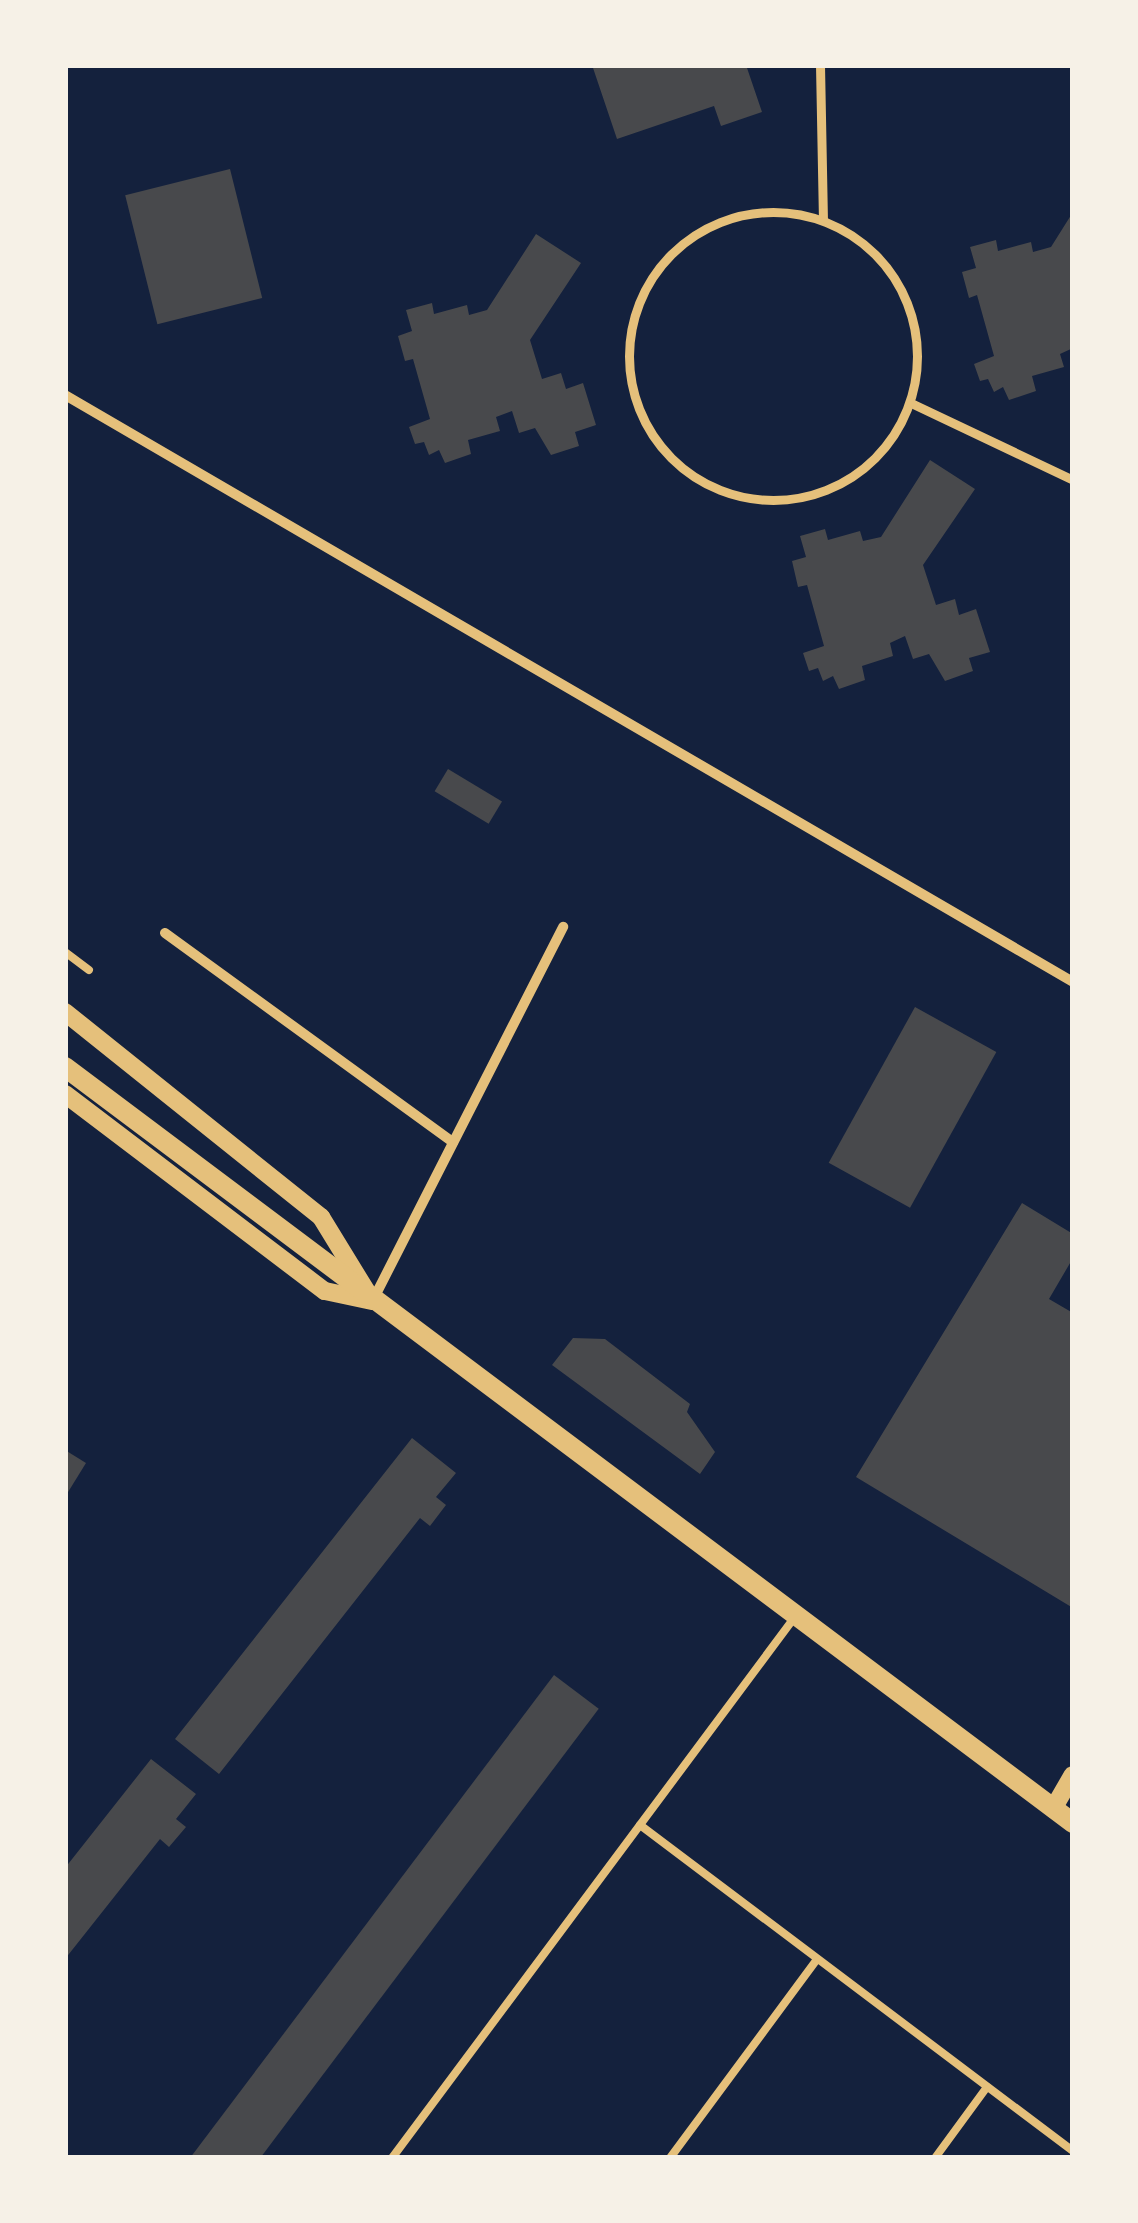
<!DOCTYPE html>
<html>
<head>
<meta charset="utf-8">
<style>
  body { margin:0 }
  #map { position:relative; width:1138px; height:2223px; overflow:hidden; background:#14213d; font-family:"Public Sans",sans-serif }
  div>[style] { position:absolute }
  .building>* { inset:0; background:#48494c; transform-origin:0 0 }
  .service>* { height:8px; margin:-4px; padding:0 4px; transform-origin:4px; border-radius:4px; background:#e5c07b }
  .pedestrian>* { height:9px; margin:-4.5px; padding:0 4.5px; transform-origin:4.5px; border-radius:4.5px; background:#e5c07b }
  .pedestrian>.ring { margin:-4.5px; padding:0; box-sizing:content-box; background:none; border:9px solid #e5c07b; border-radius:50% }
  .minor>* { height:10px; margin:-5px; padding:0 5px; transform-origin:5px; border-radius:5px; background:#e5c07b }
  .tertiary>* { height:18px; margin:-9px; padding:0 9px; transform-origin:9px; border-radius:9px; background:#e5c07b }
  .secondary>* { height:20px; margin:-10px; padding:0 10px; transform-origin:10px; border-radius:10px; background:#e5c07b }
  span { translate:-50% -50%; white-space:nowrap; text-align:center; line-height:1.15; -webkit-text-stroke:9px #f6f1e7; paint-order:stroke }
  .frame { position:absolute; inset:0; border:68px solid #f6f1e7; pointer-events:none }
</style>
</head>
<body>
<div id="map">
  <div class="building">
    <div style="clip-path:polygon(592px 65px,746px 65px,762px 112px,721px 126px,714px 106px,617px 139px)"></div>
    <div style="left:230px;top:169px;width:133px;height:108px;rotate:76deg"></div>
    <div style="clip-path:polygon(1073px 212px,1073px 348px,1060px 354px,1064px 367px,1032px 376px,1036px 391px,1009px 400px,1003px 387px,994px 392px,988px 379px,980px 381px,974px 364px,994px 356px,977px 295px,969px 298px,962px 272px,976px 268px,970px 247px,996px 240px,998px 251px,1031px 242px,1033px 252px,1051px 247px)"></div>
    <div style="clip-path:polygon(536px 234px,581px 263px,530px 340px,542px 379px,561px 373px,566px 389px,583px 383px,596px 425px,575px 432px,579px 446px,551px 455px,535px 428px,519px 433px,512px 411px,496px 417px,500px 431px,468px 440px,471px 454px,445px 463px,439px 450px,429px 455px,424px 442px,415px 444px,409px 427px,430px 419px,413px 359px,405px 361px,398px 336px,412px 331px,406px 310px,432px 303px,434px 314px,467px 305px,469px 315px,487px 310px)"></div>
    <div style="clip-path:polygon(930px 460px,975px 489px,923px 565px,936px 605px,955px 599px,959px 615px,976px 609px,990px 652px,969px 658px,973px 671px,945px 681px,929px 654px,913px 659px,905px 636px,890px 643px,893px 656px,862px 666px,865px 680px,839px 689px,833px 676px,823px 681px,818px 668px,809px 671px,803px 653px,824px 646px,807px 585px,798px 587px,792px 561px,806px 557px,800px 536px,825px 529px,828px 540px,860px 531px,863px 541px,881px 537px)"></div>
    <div style="left:448px;top:769px;width:63px;height:26px;rotate:31deg"></div>
    <div style="left:915px;top:1007px;width:93px;height:178px;rotate:29deg"></div>
    <div style="clip-path:polygon(1022px 1203px,1073px 1234px,1073px 1258px,1049px 1299px,1073px 1313px,1073px 1608px,856px 1477px)"></div>
    <div style="clip-path:polygon(573px 1338px,605px 1339px,690px 1404px,687px 1412px,715px 1452px,700px 1474px,552px 1365px)"></div>
    <div style="clip-path:polygon(412px 1438px,456px 1473px,436px 1497px,446px 1505px,430px 1526px,420px 1518px,219px 1774px,175px 1739px)"></div>
    <div style="clip-path:polygon(65px 1450px,86px 1463px,65px 1497px)"></div>
    <div style="left:554px;top:1675px;width:56px;height:602px;rotate:37deg"></div>
    <div style="clip-path:polygon(151px 1759px,196px 1794px,176px 1819px,186px 1827px,169px 1847px,160px 1839px,65px 1959px,65px 1868px)"></div>
  </div>
  <div class="service">
    <div style="left:65px;top:952px;width:30px;rotate:37deg"></div>
    <div style="left:640px;top:1825px;width:542px;rotate:36.98deg"></div>
    <div style="left:392px;top:2158px;width:673px;rotate:-53.33deg"></div>
    <div style="left:670px;top:2158px;width:247px;rotate:-53.5deg"></div>
    <div style="left:935px;top:2158px;width:88px;rotate:-53.8deg"></div>
  </div>
  <div class="pedestrian">
    <div style="left:820px;top:65px;width:154px;rotate:88.9deg"></div>
    <div class="ring" style="left:629px;top:212px;width:279px;height:279px"></div>
    <div style="left:911px;top:403px;width:179px;rotate:25.4deg"></div>
  </div>
  <div class="minor">
    <div style="left:65px;top:395px;width:1166px;rotate:30.21deg"></div>
    <div style="left:165px;top:933px;width:356px;rotate:36deg"></div>
    <div style="left:373px;top:1300px;width:419px;rotate:-63deg"></div>
  </div>
  <div class="tertiary">
    <div style="left:65px;top:1012px;width:328px;rotate:38.7deg"></div>
    <div style="left:321px;top:1217px;width:88px;rotate:58.5deg"></div>
    <div style="left:65px;top:1094px;width:326px;rotate:37.2deg"></div>
    <div style="left:325px;top:1291px;width:48px;rotate:12deg"></div>
    <div style="left:1053px;top:1809px;width:39px;rotate:-60deg"></div>
  </div>
  <div class="secondary">
    <div style="left:65px;top:1067px;width:1260px;rotate:36.87deg"></div>
  </div>
  <div class="frame"></div>
</div>
</body>
</html>
